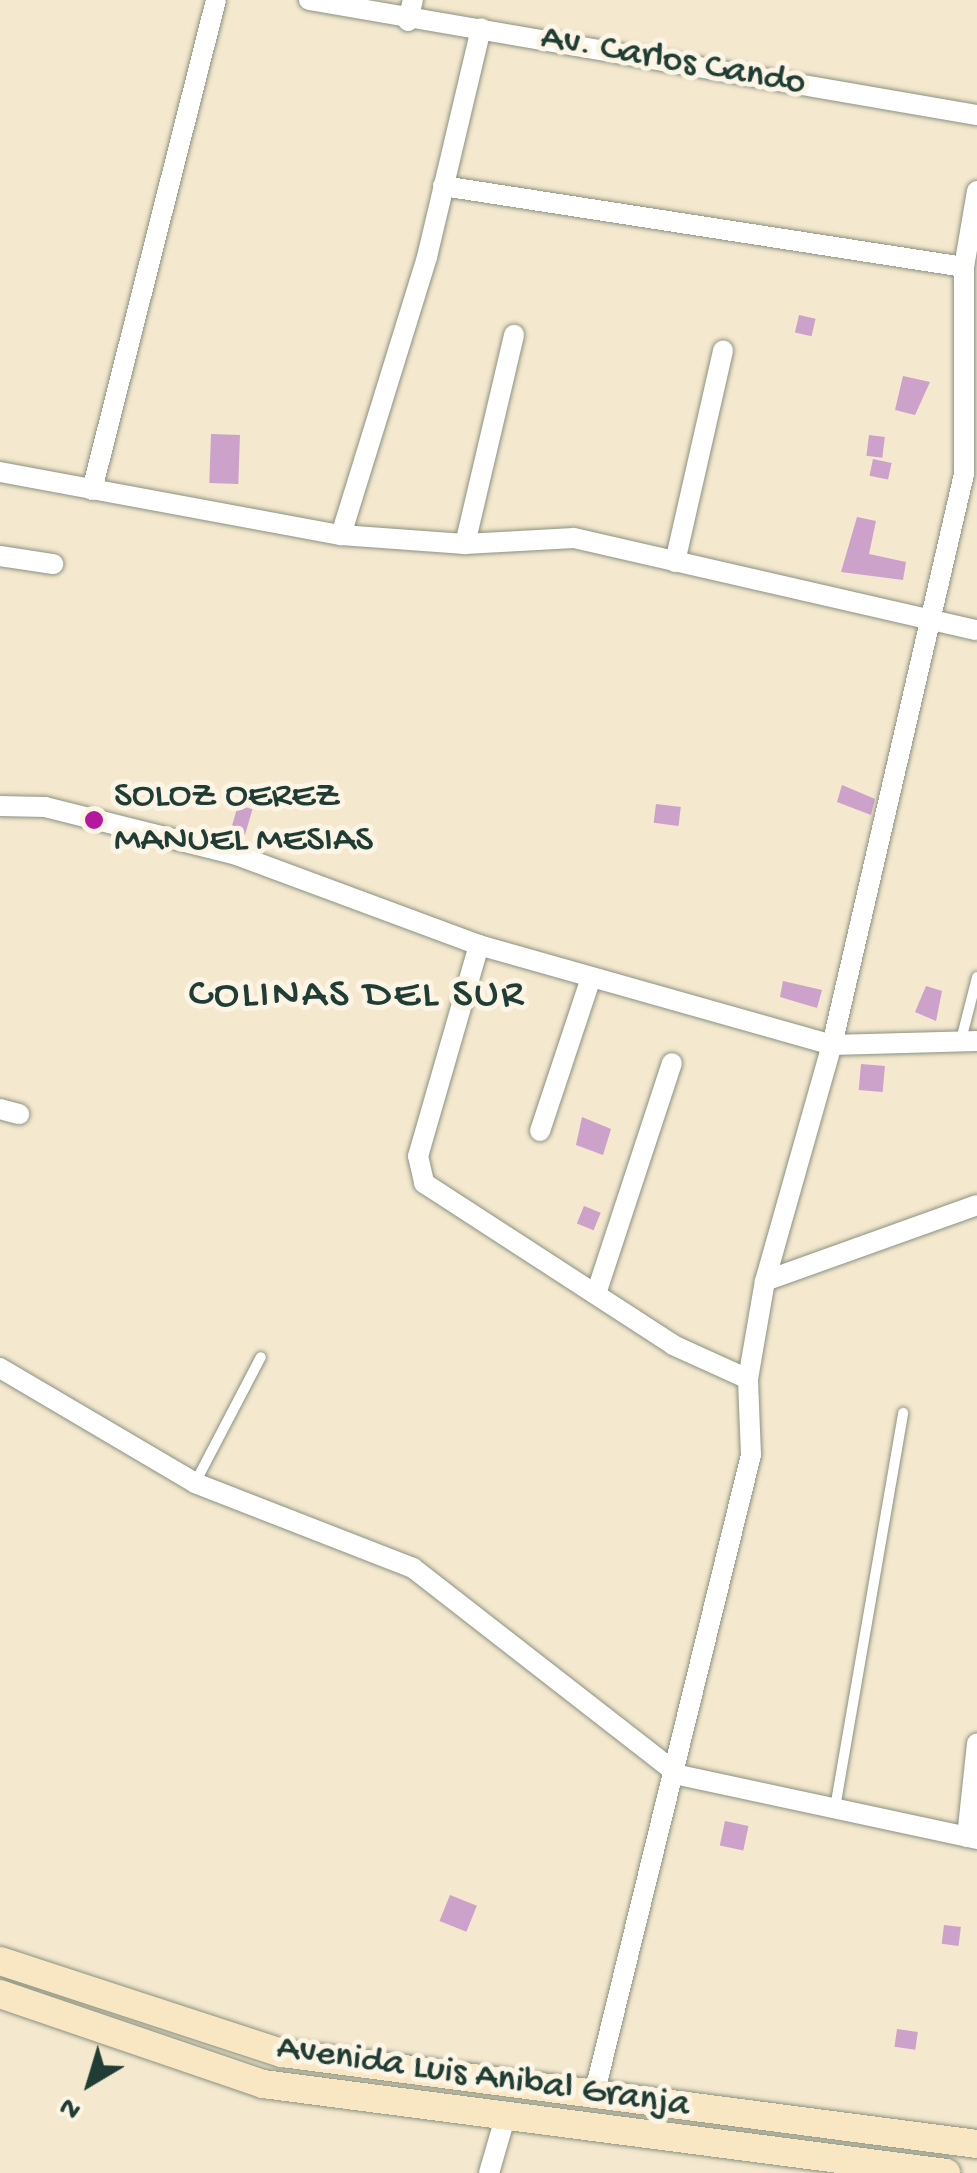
<!DOCTYPE html>
<html>
<head>
<meta charset="utf-8">
<style>
  body { margin:0 }
  #map { position:relative; width:977px; height:2173px; overflow:hidden; background:#f4e8ce; font-family:"Gochi Hand",sans-serif }
  div>[style] { position:absolute }
  .building>* { inset:0; background:#cca1ca; transform-origin:0 0 }
  .roads { filter:drop-shadow(0 0 2px #8a9281) drop-shadow(0 0 2px #8a9281) }
  .service>* { height:10px; margin:-5px; padding:0 5px; transform-origin:5px; border-radius:5px; background:#fff }
  .minor>* { height:20px; margin:-10px; padding:0 10px; transform-origin:10px; border-radius:10px; background:#fff }
  .secondary>* { height:28px; margin:-14px; padding:0 14px; transform-origin:14px; border-radius:14px; background:#f9e7c3 }
  .dots>* { width:28px; height:28px; translate:-50% -50%; box-sizing:border-box; border:5px solid #fcf5e5; border-radius:50% }
  span { translate:-50% -50%; white-space:nowrap; text-align:center; line-height:1.15; -webkit-text-stroke:10px #fcf5e5; paint-order:stroke }
  .street-label { font-size:38px; color:#1f3d34 }
  .poi-label { font-size:38px; color:#1f3d34 }
  .left { translate:0 -50%; text-align:left }
  .quarter-label { font-size:42px; color:#1f3d34; letter-spacing:2.5px }
  .north { position:absolute; left:40px; top:2033px; width:100px; height:100px; -webkit-text-stroke:8px #fcf5e5; paint-order:stroke; rotate:218deg; font-size:28px; font-weight:700; line-height:40px; text-align:center; color:#1f3d34 }
  .north::after { content:''; display:block; margin:auto; width:35px; height:45px; background:#1f3d34; clip-path:polygon(50% 0,100% 100%,50% 72%,0 100%) }
</style>
</head>
<body>
<div id="map">
  <div class="building">
    <div style="left:799px;top:315px;width:17px;height:18px;rotate:13deg"></div>
    <div style="clip-path:polygon(903px 376px,930px 382px,915px 415px,895px 410px)"></div>
    <div style="left:211px;top:434px;width:29px;height:49px;rotate:2deg"></div>
    <div style="left:869px;top:435px;width:16px;height:21px;rotate:7deg"></div>
    <div style="left:873px;top:459px;width:19px;height:17px;rotate:12deg"></div>
    <div style="clip-path:polygon(857px 517px,876px 521px,869px 554px,906px 562px,903px 580px,841px 572px)"></div>
    <div style="clip-path:polygon(842px 785px,875px 799px,871px 815px,837px 802px)"></div>
    <div style="left:656px;top:804px;width:25px;height:19px;rotate:7deg"></div>
    <div style="left:238px;top:805px;width:15px;height:27px;rotate:16deg"></div>
    <div style="clip-path:polygon(783px 981px,822px 990px,817px 1008px,780px 997px)"></div>
    <div style="clip-path:polygon(926px 986px,942px 991px,936px 1021px,915px 1012px)"></div>
    <div style="left:861px;top:1064px;width:24px;height:26px;rotate:5deg"></div>
    <div style="clip-path:polygon(582px 1117px,611px 1129px,603px 1155px,576px 1145px)"></div>
    <div style="left:584px;top:1206px;width:18px;height:19px;rotate:22deg"></div>
    <div style="left:725px;top:1821px;width:24px;height:25px;rotate:12deg"></div>
    <div style="left:450px;top:1895px;width:29px;height:28px;rotate:22deg"></div>
    <div style="left:944px;top:1925px;width:17px;height:19px;rotate:7deg"></div>
    <div style="left:897px;top:2029px;width:21px;height:18px;rotate:8deg"></div>
  </div>
  <div class="roads">
    <div class="service">
      <div style="left:961px;top:1040px;width:65px;rotate:-75.7deg"></div>
      <div style="left:195px;top:1483px;width:142px;rotate:-62.4deg"></div>
      <div style="left:835px;top:1808px;width:401px;rotate:-80.2deg"></div>
    </div>
    <div class="minor">
      <div style="left:309px;top:0;width:678px;rotate:9.77deg"></div>
      <div style="left:408px;top:21px;width:22px;rotate:-77deg"></div>
      <div style="left:443px;top:186px;width:527px;rotate:8.84deg"></div>
      <div style="left:0;top:472px;width:347px;rotate:10.5deg"></div>
      <div style="left:341px;top:535px;width:124px;rotate:4.2deg"></div>
      <div style="left:465px;top:544px;width:109px;rotate:-3.2deg"></div>
      <div style="left:574px;top:538px;width:413px;rotate:12.9deg"></div>
      <div style="left:92px;top:490px;width:505px;rotate:-75.8deg"></div>
      <div style="left:341px;top:535px;width:291px;rotate:-72.8deg"></div>
      <div style="left:427px;top:257px;width:235px;rotate:-76.7deg"></div>
      <div style="left:465px;top:544px;width:215px;rotate:-76.8deg"></div>
      <div style="left:0;top:556px;width:54px;rotate:8.6deg"></div>
      <div style="left:675px;top:562px;width:217px;rotate:-77.2deg"></div>
      <div style="left:0;top:806px;width:45px;rotate:1.3deg"></div>
      <div style="left:45px;top:807px;width:195px;rotate:14deg"></div>
      <div style="left:234px;top:854px;width:261px;rotate:20.4deg"></div>
      <div style="left:479px;top:945px;width:367px;rotate:15.8deg"></div>
      <div style="left:832px;top:1045px;width:145px;rotate:-1.6deg"></div>
      <div style="left:479px;top:945px;width:220px;rotate:106.1deg"></div>
      <div style="left:418px;top:1156px;width:28px;rotate:77deg"></div>
      <div style="left:424px;top:1183px;width:297px;rotate:33deg"></div>
      <div style="left:673px;top:1345px;width:82px;rotate:24.4deg"></div>
      <div style="left:0;top:1109px;width:20px;rotate:15deg"></div>
      <div style="left:540px;top:1131px;width:158px;rotate:-71.6deg"></div>
      <div style="left:765px;top:1281px;width:225px;rotate:-19.7deg"></div>
      <div style="left:596px;top:1294px;width:243px;rotate:-71.8deg"></div>
      <div style="left:0;top:1368px;width:226px;rotate:30.5deg"></div>
      <div style="left:195px;top:1483px;width:234px;rotate:21.3deg"></div>
      <div style="left:413px;top:1568px;width:337px;rotate:37.9deg"></div>
      <div style="left:679px;top:1775px;width:305px;rotate:12.1deg"></div>
      <div style="left:967px;top:1837px;width:94px;rotate:-83.9deg"></div>
      <div style="left:594px;top:2095px;width:659px;rotate:-76.22deg"></div>
      <div style="left:751px;top:1455px;width:76px;rotate:-92.3deg"></div>
      <div style="left:748px;top:1379px;width:99px;rotate:-80.2deg"></div>
      <div style="left:765px;top:1281px;width:245px;rotate:-74.2deg"></div>
      <div style="left:832px;top:1045px;width:586px;rotate:-76.98deg"></div>
      <div style="left:964px;top:474px;width:207px;rotate:-90deg"></div>
      <div style="left:964px;top:267px;width:77px;rotate:-80.3deg"></div>
      <div style="left:489px;top:2173px;width:57px;rotate:-73.8deg"></div>
    </div>
    <div class="secondary">
      <div style="left:0;top:1961px;width:297px;rotate:18.1deg"></div>
      <div style="left:282px;top:2053px;width:701px;rotate:7.46deg"></div>
      <div style="left:0;top:1994px;width:278px;rotate:18.9deg"></div>
      <div style="left:263px;top:2084px;width:689px;rotate:7.42deg"></div>
    </div>
  </div>
  <div class="dots">
    <div style="left:94px;top:820px;background:#b5179e"></div>
  </div>
  <div class="street-label">
    <span style="left:673px;top:62px;rotate:10deg">Av. Carlos Cando</span>
    <span style="left:483px;top:2078px;rotate:8deg">Avenida Luis Anibal Granja</span>
  </div>
  <div class="poi-label">
    <span class="left" style="left:114px;top:820px">SOLOZ OEREZ<br>MANUEL MESIAS</span>
  </div>
  <div class="quarter-label">
    <span style="left:357px;top:997px">COLINAS DEL SUR</span>
  </div>
  <div class="north">N</div>
</div>
</body>
</html>
